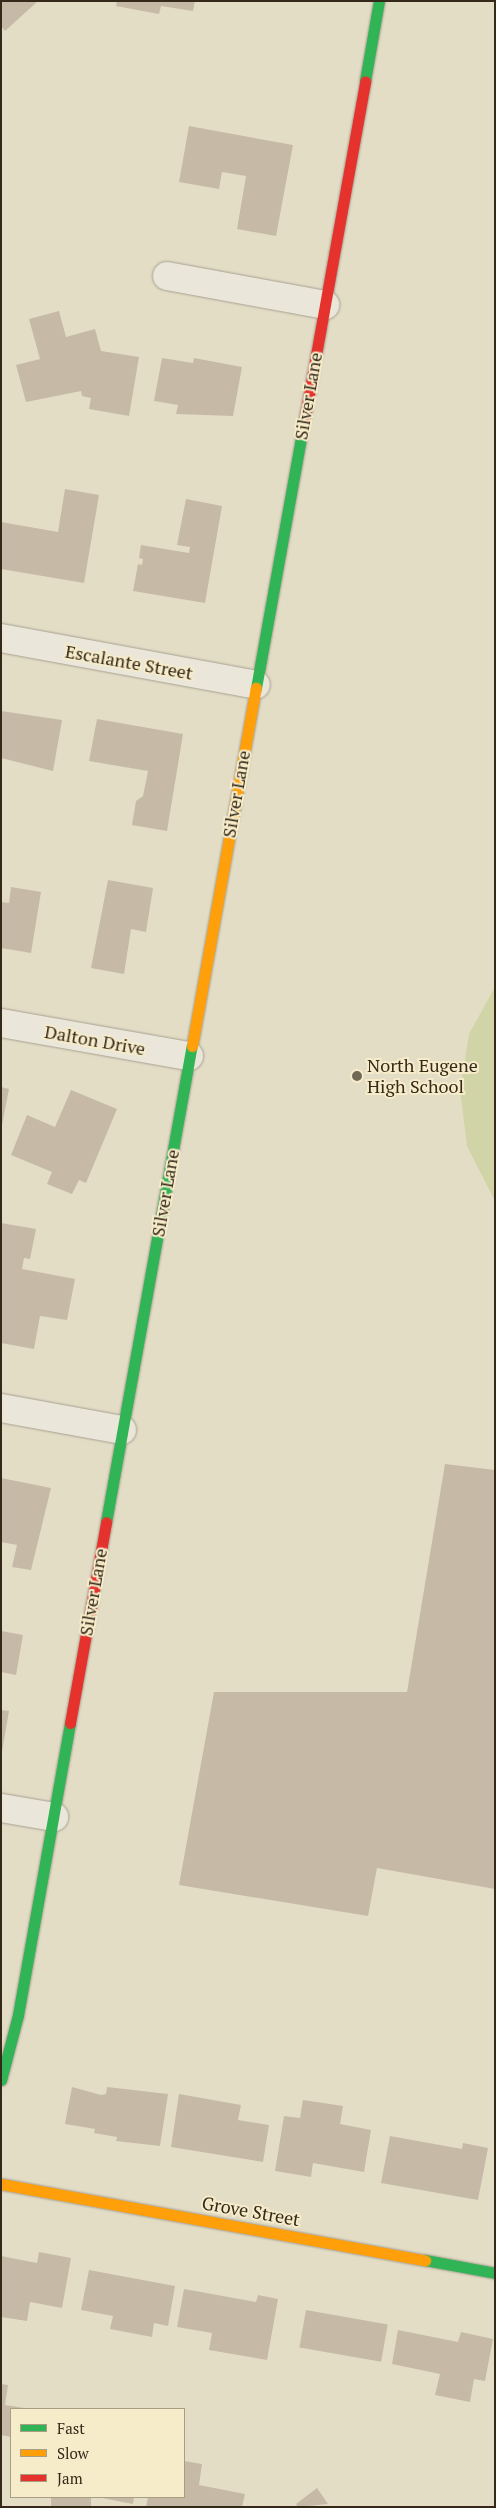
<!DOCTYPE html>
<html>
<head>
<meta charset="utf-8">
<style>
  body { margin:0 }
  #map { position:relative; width:496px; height:2508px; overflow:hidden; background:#e3ddc6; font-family:"PT Serif",serif }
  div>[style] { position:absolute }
  .green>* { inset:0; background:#d1d4a7 }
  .building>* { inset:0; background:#c6baa7; transform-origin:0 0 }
  .roads { filter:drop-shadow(0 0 1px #a7a091) drop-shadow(0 0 1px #a7a091) }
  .street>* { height:28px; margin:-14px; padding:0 14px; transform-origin:14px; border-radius:14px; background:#eae6d9 }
  .fast>* { height:11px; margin:-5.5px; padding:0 5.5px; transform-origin:5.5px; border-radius:5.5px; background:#30b455 }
  .slow>* { height:11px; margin:-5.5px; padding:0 5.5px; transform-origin:5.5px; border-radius:5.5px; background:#ff9f0a }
  .jam>* { height:11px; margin:-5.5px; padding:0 5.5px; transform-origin:5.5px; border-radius:5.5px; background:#e5322d }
  .dots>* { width:14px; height:14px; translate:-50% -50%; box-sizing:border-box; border:2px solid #f7ecca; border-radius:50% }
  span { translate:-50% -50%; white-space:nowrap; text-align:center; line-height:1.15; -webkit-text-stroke:4px #f7ecca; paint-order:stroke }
  .street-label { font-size:18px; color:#35291a }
  .poi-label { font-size:18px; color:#35291a }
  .left { translate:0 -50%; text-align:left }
  .frame { position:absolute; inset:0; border:2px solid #35291a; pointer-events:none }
  .legend { position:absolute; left:10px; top:2408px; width:175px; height:90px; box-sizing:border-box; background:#f7ecca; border:1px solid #a99e84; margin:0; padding:6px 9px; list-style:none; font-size:15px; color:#35291a }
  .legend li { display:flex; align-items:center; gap:10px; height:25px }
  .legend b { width:25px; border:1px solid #a99e84 }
</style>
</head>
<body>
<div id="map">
  <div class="green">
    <div style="clip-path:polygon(495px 987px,495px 1201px,467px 1146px,460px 1090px,469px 1034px)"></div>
  </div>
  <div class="building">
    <div style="clip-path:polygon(1px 1px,38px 1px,5px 31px,1px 26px)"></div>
    <div style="clip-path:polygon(117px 1px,195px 1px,193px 11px,161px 6px,159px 14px,116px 6px)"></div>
    <div style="clip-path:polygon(189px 126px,293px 145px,276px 236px,237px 229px,246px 176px,222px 172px,219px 189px,179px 182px)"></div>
    <div style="clip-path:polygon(59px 311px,66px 337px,95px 329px,101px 351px,139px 357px,129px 416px,89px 409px,91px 398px,82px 396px,81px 391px,26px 402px,16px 365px,40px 359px,29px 319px)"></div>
    <div style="clip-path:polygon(162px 358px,193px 363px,194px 358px,242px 367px,233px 416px,176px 414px,178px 405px,154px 401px)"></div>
    <div style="clip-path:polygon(65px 489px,99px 495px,84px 583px,1px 569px,1px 522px,58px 532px)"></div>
    <div style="clip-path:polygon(186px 499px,222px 506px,205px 603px,133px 591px,138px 564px,142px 565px,143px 559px,139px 558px,141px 545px,189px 553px,190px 547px,177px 545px)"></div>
    <div style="clip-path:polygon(1px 711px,62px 720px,53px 771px,1px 758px)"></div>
    <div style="clip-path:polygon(97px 719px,183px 734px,167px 831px,132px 825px,136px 801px,143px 796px,148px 771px,89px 761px)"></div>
    <div style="clip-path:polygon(108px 880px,153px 888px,146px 932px,131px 929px,124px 974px,91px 968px)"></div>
    <div style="clip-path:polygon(11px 887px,41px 892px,31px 953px,1px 948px,1px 902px,9px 903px)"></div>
    <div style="clip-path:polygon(1px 1087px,9px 1089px,2px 1125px,1px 1125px)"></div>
    <div style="clip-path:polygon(71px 1090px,117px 1109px,86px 1183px,79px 1180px,72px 1194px,47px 1184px,52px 1172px,11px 1155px,27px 1115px,55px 1127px)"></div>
    <div style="clip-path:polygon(1px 1223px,36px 1229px,30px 1259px,24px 1258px,22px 1269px,75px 1279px,67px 1320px,40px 1316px,34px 1349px,1px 1343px)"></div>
    <div style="clip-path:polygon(445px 1464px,495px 1470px,495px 1889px,377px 1868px,368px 1916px,179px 1885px,214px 1692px,407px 1692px)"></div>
    <div style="clip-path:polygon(1px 1478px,51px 1488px,31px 1570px,12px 1567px,17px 1545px,1px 1542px)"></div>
    <div style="clip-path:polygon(1px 1631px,23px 1635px,16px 1675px,1px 1672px)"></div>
    <div style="clip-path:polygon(1px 1710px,9px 1711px,2px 1752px,1px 1752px)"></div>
    <div style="clip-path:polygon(72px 2087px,101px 2095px,106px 2094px,107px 2087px,168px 2094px,160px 2146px,116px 2141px,117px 2137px,94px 2133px,95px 2129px,65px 2124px)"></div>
    <div style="clip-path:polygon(179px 2094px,241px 2105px,238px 2120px,269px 2125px,263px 2162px,171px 2147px)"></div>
    <div style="clip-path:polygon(303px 2100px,343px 2106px,340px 2124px,371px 2130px,364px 2172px,313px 2163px,311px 2177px,275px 2171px,284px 2116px,300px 2118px)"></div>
    <div style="clip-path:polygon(390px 2136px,462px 2149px,463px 2143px,488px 2148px,478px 2200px,381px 2183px)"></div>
    <div style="clip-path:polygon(39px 2252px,71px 2258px,62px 2308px,30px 2302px,27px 2321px,1px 2317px,1px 2256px,37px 2263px)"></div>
    <div style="clip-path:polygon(89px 2270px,175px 2286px,168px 2326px,154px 2323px,152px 2337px,110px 2329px,113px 2316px,81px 2310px)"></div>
    <div style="clip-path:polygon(184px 2289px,256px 2302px,258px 2295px,278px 2299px,267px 2360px,209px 2350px,212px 2333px,177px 2327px)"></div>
    <div style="left:306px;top:2310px;width:83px;height:38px;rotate:10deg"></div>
    <div style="clip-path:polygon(398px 2330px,458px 2342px,461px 2332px,493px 2339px,485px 2381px,474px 2379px,470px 2402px,435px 2395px,440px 2374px,392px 2364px)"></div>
    <div style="clip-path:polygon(1px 2384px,8px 2385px,5px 2405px,24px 2408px,11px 2409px,11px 2437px,1px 2435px)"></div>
    <div style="clip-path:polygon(184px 2461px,202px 2464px,199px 2485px,245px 2494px,242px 2507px,146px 2507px,148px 2497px,184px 2497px)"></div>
    <div style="clip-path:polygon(317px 2488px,328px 2504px,298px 2507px,296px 2504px)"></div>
    <div style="left:51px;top:2497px;width:40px;height:10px"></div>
    <div style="clip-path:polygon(97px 2497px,134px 2497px,133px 2504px)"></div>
  </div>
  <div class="roads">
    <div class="street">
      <div style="left:167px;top:276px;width:161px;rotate:10.4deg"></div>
      <div style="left:1px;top:638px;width:259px;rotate:10.4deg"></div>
      <div style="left:1px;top:1023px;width:191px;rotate:10deg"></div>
      <div style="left:1px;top:1408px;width:123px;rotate:10.3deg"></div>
      <div style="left:1px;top:1808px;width:54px;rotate:9.6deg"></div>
    </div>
    <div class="fast">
      <div style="left:365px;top:81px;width:81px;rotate:-80.1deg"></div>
      <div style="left:256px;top:688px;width:276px;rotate:-79.8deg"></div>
      <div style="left:106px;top:1522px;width:484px;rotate:-79.8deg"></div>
      <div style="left:1px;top:2080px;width:67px;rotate:-75.3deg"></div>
      <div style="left:18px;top:2015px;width:297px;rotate:-79.9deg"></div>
      <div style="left:425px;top:2260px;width:71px;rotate:10.5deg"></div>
    </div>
    <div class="slow">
      <div style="left:192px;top:1046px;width:364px;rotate:-79.9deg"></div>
      <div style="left:1px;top:2184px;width:431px;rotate:10.2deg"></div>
    </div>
    <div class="jam">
      <div style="left:305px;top:416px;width:340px;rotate:-79.8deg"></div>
      <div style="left:70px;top:1723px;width:204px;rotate:-79.8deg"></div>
    </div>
  </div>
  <div class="dots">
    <div style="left:357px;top:1076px;background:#726856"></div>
  </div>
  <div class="street-label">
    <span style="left:308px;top:396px;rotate:-80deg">Silver Lane</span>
    <span style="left:129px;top:662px;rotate:10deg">Escalante Street</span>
    <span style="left:236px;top:794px;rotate:-80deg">Silver Lane</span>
    <span style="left:95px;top:1040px;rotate:10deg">Dalton Drive</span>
    <span style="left:165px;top:1193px;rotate:-80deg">Silver Lane</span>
    <span style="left:93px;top:1592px;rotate:-80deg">Silver Lane</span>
    <span style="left:251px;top:2211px;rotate:10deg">Grove Street</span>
  </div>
  <div class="poi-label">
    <span class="left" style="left:367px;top:1076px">North Eugene<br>High School</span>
  </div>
  <div class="frame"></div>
  <ul class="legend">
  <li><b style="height:6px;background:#30b455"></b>Fast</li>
  <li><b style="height:6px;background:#ff9f0a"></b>Slow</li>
  <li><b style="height:6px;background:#e5322d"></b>Jam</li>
  </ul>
</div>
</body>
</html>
